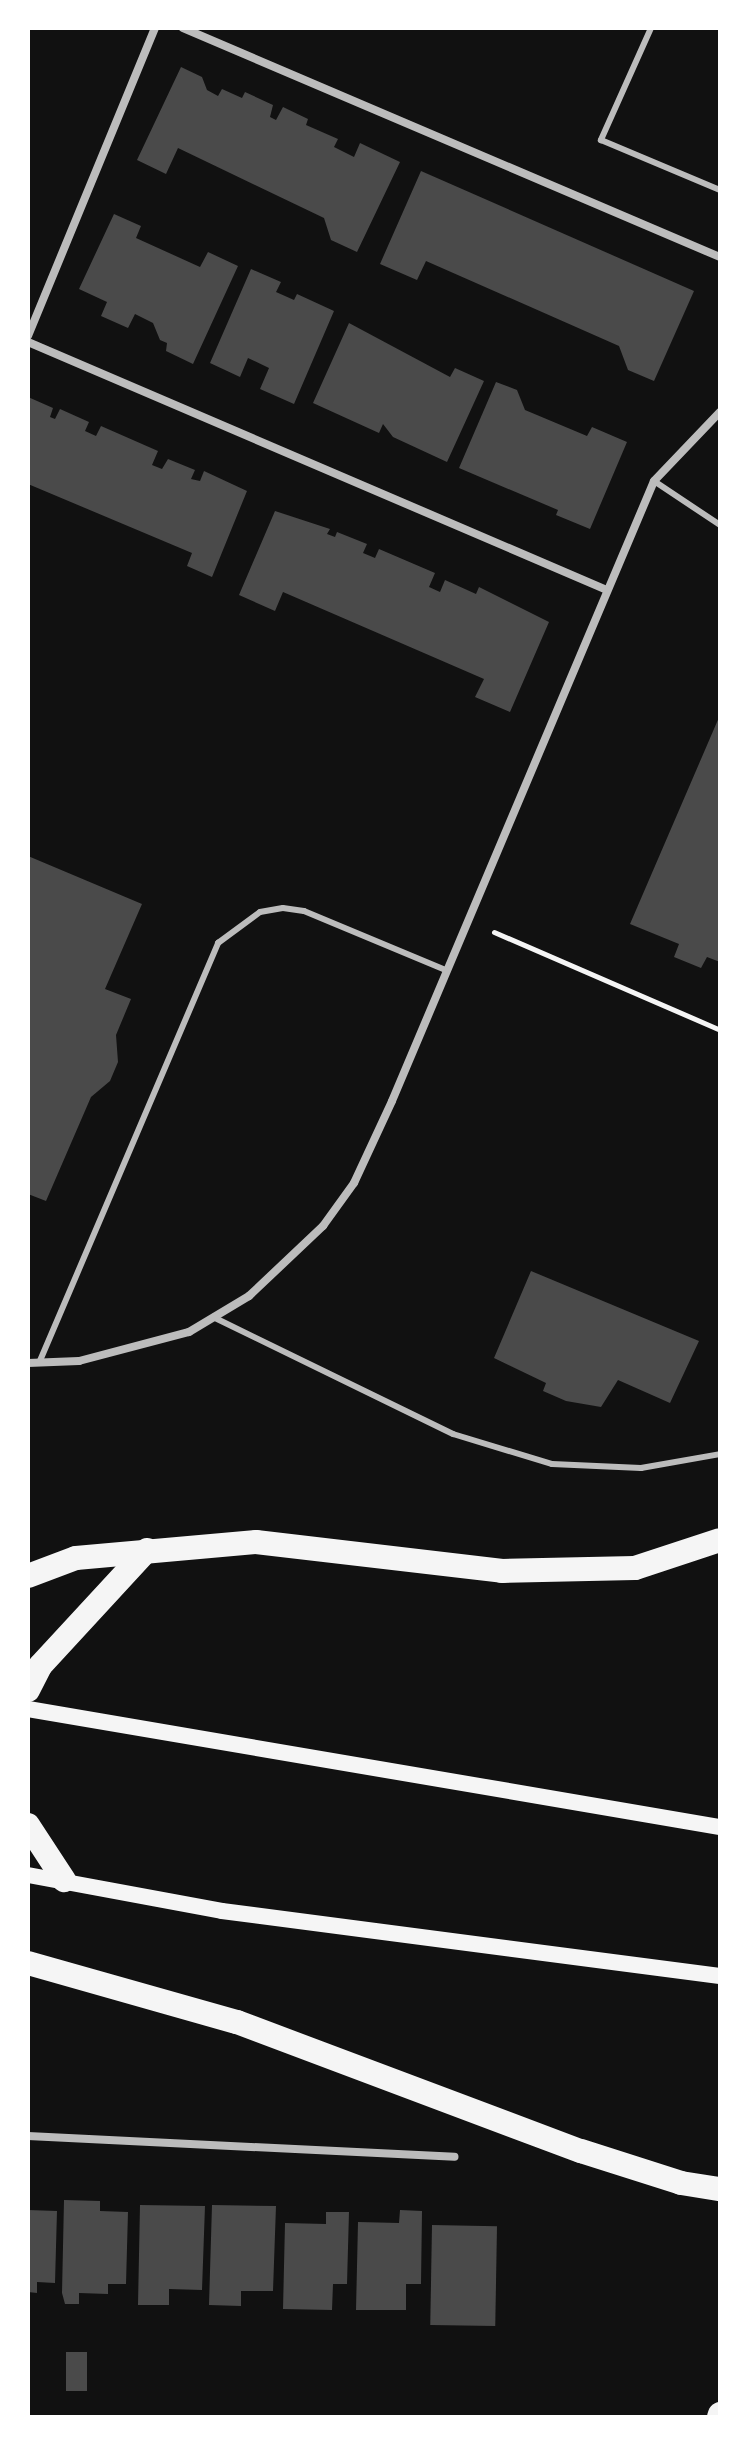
<!DOCTYPE html>
<html>
<head>
<meta charset="utf-8">
<style>
  body { margin:0 }
  #map { position:relative; width:748px; height:2445px; overflow:hidden; background:#111; font-family:Poppins,sans-serif }
  div>[style] { position:absolute }
  .building>* { inset:0; background:#4a4a4a; transform-origin:0 0 }
  .path>* { height:5px; margin:-2.5px; padding:0 2.5px; transform-origin:2.5px; border-radius:2.5px; background:#f5f5f5 }
  .service>* { height:6px; margin:-3px; padding:0 3px; transform-origin:3px; border-radius:3px; background:#bcbcbc }
  .minor>* { height:8px; margin:-4px; padding:0 4px; transform-origin:4px; border-radius:4px; background:#bcbcbc }
  .secondary>* { height:16px; margin:-8px; padding:0 8px; transform-origin:8px; border-radius:8px; background:#f5f5f5 }
  .motorway>* { height:24px; margin:-12px; padding:0 12px; transform-origin:12px; border-radius:12px; background:#f5f5f5 }
  span { translate:-50% -50%; white-space:nowrap; text-align:center; line-height:1.15; -webkit-text-stroke:7px #fff; paint-order:stroke }
  .frame { position:absolute; inset:0; border:30px solid #fff; pointer-events:none }
</style>
</head>
<body>
<div id="map">
  <div class="building">
    <div style="clip-path:polygon(181px 67px,202px 77px,207px 90px,218px 96px,222px 89px,242px 98px,245px 92px,273px 105px,270px 117px,276px 120px,283px 107px,308px 119px,306px 125px,338px 139px,334px 147px,354px 157px,360px 143px,400px 162px,357px 252px,331px 240px,324px 218px,178px 148px,166px 174px,137px 160px)"></div>
    <div style="clip-path:polygon(421px 171px,694px 291px,654px 381px,628px 370px,619px 346px,426px 261px,417px 280px,380px 264px)"></div>
    <div style="clip-path:polygon(114px 214px,141px 226px,136px 238px,200px 267px,208px 252px,238px 266px,193px 364px,166px 351px,167px 343px,160px 340px,153px 323px,135px 314px,128px 328px,101px 316px,107px 302px,79px 289px)"></div>
    <div style="clip-path:polygon(251px 269px,281px 282px,276px 292px,294px 300px,297px 294px,334px 311px,294px 404px,260px 389px,269px 368px,248px 358px,240px 377px,210px 363px)"></div>
    <div style="clip-path:polygon(349px 323px,450px 377px,455px 368px,484px 381px,447px 462px,393px 437px,383px 424px,379px 433px,313px 403px)"></div>
    <div style="clip-path:polygon(496px 382px,517px 390px,525px 410px,587px 436px,592px 427px,627px 442px,590px 529px,556px 515px,558px 510px,459px 468px)"></div>
    <div style="clip-path:polygon(28px 397px,53px 408px,50px 417px,55px 419px,60px 409px,89px 422px,85px 431px,96px 436px,101px 426px,158px 451px,152px 465px,162px 469px,168px 459px,195px 470px,191px 479px,200px 481px,204px 471px,247px 491px,212px 577px,187px 566px,192px 553px,28px 484px)"></div>
    <div style="clip-path:polygon(275px 511px,330px 529px,327px 534px,335px 537px,337px 532px,367px 544px,363px 553px,375px 558px,379px 549px,435px 573px,429px 587px,440px 592px,445px 580px,476px 594px,479px 587px,549px 622px,510px 712px,475px 697px,484px 679px,283px 592px,275px 611px,239px 595px)"></div>
    <div style="clip-path:polygon(720px 715px,720px 962px,707px 957px,701px 968px,674px 957px,679px 944px,630px 924px)"></div>
    <div style="clip-path:polygon(28px 856px,142px 904px,105px 989px,131px 999px,116px 1035px,118px 1062px,110px 1081px,91px 1097px,46px 1201px,28px 1194px)"></div>
    <div style="clip-path:polygon(531px 1271px,699px 1341px,670px 1403px,618px 1380px,601px 1407px,566px 1401px,543px 1391px,546px 1383px,494px 1358px)"></div>
    <div style="clip-path:polygon(64px 2200px,100px 2201px,100px 2211px,128px 2212px,126px 2284px,108px 2284px,108px 2294px,79px 2293px,79px 2304px,65px 2304px,62px 2293px)"></div>
    <div style="clip-path:polygon(140px 2205px,205px 2206px,202px 2290px,169px 2289px,169px 2305px,138px 2305px)"></div>
    <div style="clip-path:polygon(212px 2205px,276px 2206px,273px 2291px,241px 2291px,241px 2306px,209px 2305px)"></div>
    <div style="clip-path:polygon(28px 2210px,57px 2211px,55px 2283px,37px 2282px,37px 2293px,28px 2292px)"></div>
    <div style="clip-path:polygon(400px 2210px,422px 2211px,421px 2284px,406px 2284px,406px 2310px,356px 2310px,358px 2222px,399px 2223px)"></div>
    <div style="clip-path:polygon(326px 2212px,349px 2212px,347px 2284px,333px 2284px,332px 2310px,283px 2309px,285px 2223px,326px 2224px)"></div>
    <div style="left:432px;top:2225px;width:65px;height:100px;rotate:1deg"></div>
    <div style="left:66px;top:2352px;width:21px;height:39px"></div>
  </div>
  <div class="path">
    <div style="left:494px;top:932px;width:246px;rotate:23.4deg"></div>
  </div>
  <div class="service">
    <div style="left:651px;top:28px;width:123px;rotate:114.1deg"></div>
    <div style="left:601px;top:140px;width:129px;rotate:22.8deg"></div>
    <div style="left:654px;top:481px;width:79px;rotate:33.7deg"></div>
    <div style="left:213px;top:1317px;width:267px;rotate:26deg"></div>
    <div style="left:453px;top:1434px;width:103px;rotate:16.9deg"></div>
    <div style="left:552px;top:1464px;width:89px;rotate:2.6deg"></div>
    <div style="left:641px;top:1468px;width:80px;rotate:-10deg"></div>
    <div style="left:39px;top:1363px;width:457px;rotate:-66.9deg"></div>
    <div style="left:218px;top:943px;width:52px;rotate:-36.4deg"></div>
    <div style="left:260px;top:912px;width:23px;rotate:-10deg"></div>
    <div style="left:283px;top:908px;width:21px;rotate:8deg"></div>
    <div style="left:304px;top:911px;width:154px;rotate:22.6deg"></div>
  </div>
  <div class="minor">
    <div style="left:183px;top:28px;width:584px;rotate:23.1deg"></div>
    <div style="left:28px;top:336px;width:333px;rotate:-67.6deg"></div>
    <div style="left:28px;top:342px;width:630px;rotate:23.19deg"></div>
    <div style="left:28px;top:1363px;width:51px;rotate:-2.2deg"></div>
    <div style="left:79px;top:1361px;width:114px;rotate:-14.8deg"></div>
    <div style="left:189px;top:1332px;width:70px;rotate:-31deg"></div>
    <div style="left:249px;top:1296px;width:102px;rotate:-43.4deg"></div>
    <div style="left:323px;top:1226px;width:53px;rotate:-54.2deg"></div>
    <div style="left:354px;top:1183px;width:90px;rotate:-65.1deg"></div>
    <div style="left:392px;top:1101px;width:673px;rotate:-67.09deg"></div>
    <div style="left:654px;top:481px;width:95px;rotate:-46.3deg"></div>
    <div style="left:28px;top:2136px;width:427px;rotate:2.8deg"></div>
  </div>
  <div class="secondary">
    <div style="left:28px;top:1709px;width:702px;rotate:9.68deg"></div>
    <div style="left:28px;top:1875px;width:197px;rotate:10.5deg"></div>
    <div style="left:222px;top:1911px;width:502px;rotate:7.44deg"></div>
  </div>
  <div class="motorway">
    <div style="left:28px;top:1576px;width:51px;rotate:-20.6deg"></div>
    <div style="left:76px;top:1558px;width:181px;rotate:-5.1deg"></div>
    <div style="left:256px;top:1542px;width:248px;rotate:6.7deg"></div>
    <div style="left:502px;top:1571px;width:133px;rotate:-1.3deg"></div>
    <div style="left:635px;top:1568px;width:89px;rotate:-18.2deg"></div>
    <div style="left:28px;top:1690px;width:27px;rotate:-63deg"></div>
    <div style="left:40px;top:1666px;width:158px;rotate:-47.3deg"></div>
    <div style="left:28px;top:1825px;width:66px;rotate:56.8deg"></div>
    <div style="left:28px;top:1963px;width:217px;rotate:15.8deg"></div>
    <div style="left:237px;top:2022px;width:367px;rotate:20.6deg"></div>
    <div style="left:581px;top:2151px;width:105px;rotate:17.7deg"></div>
    <div style="left:681px;top:2183px;width:39px;rotate:9deg"></div>
    <div style="left:719px;top:2417px;width:3px;rotate:-72deg"></div>
  </div>
  <div class="frame"></div>
</div>
</body>
</html>
